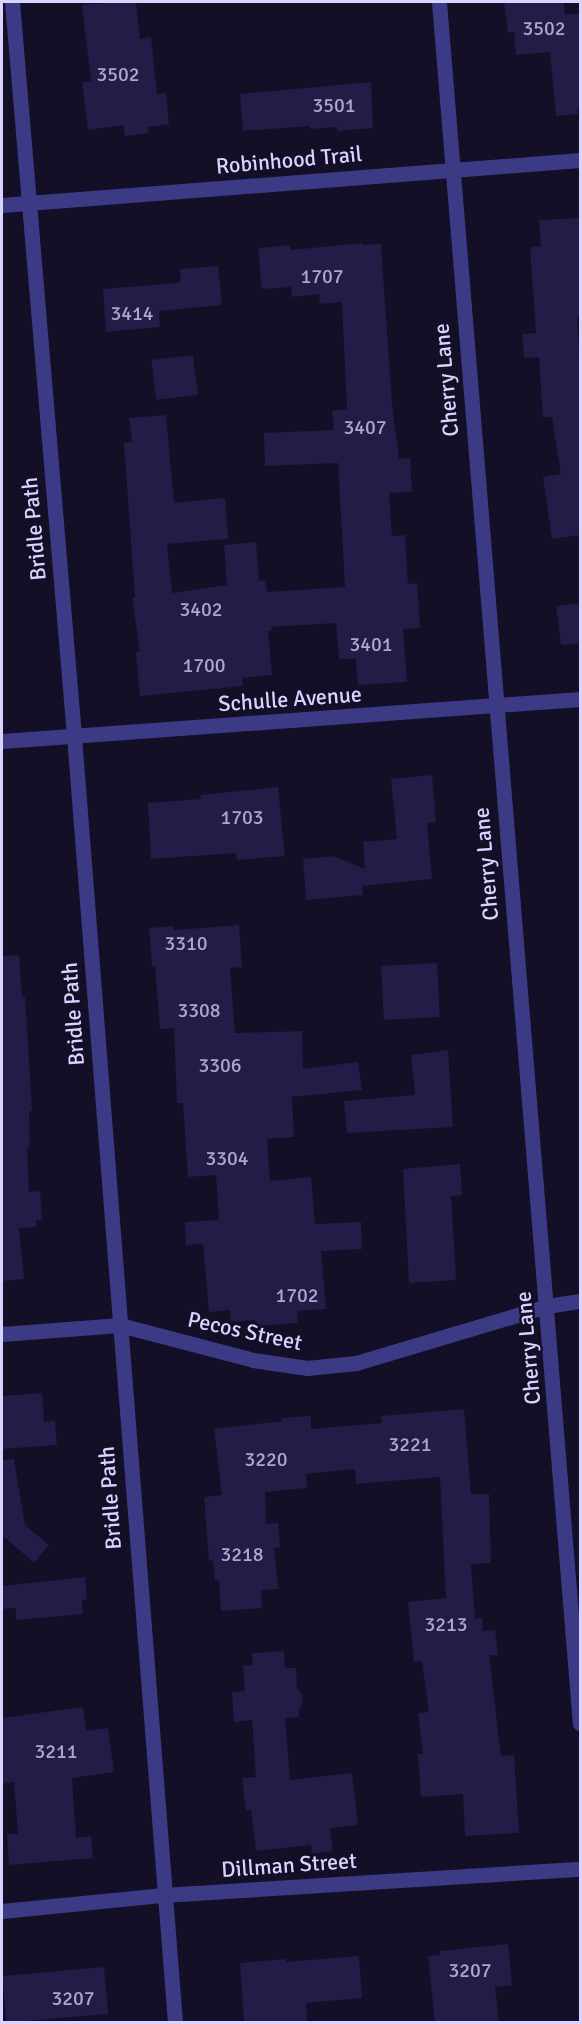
<!DOCTYPE html>
<html>
<head>
<meta charset="utf-8">
<style>
  body { margin:0 }
  #map { position:relative; width:582px; height:2024px; overflow:hidden; background:#130f26; font-family:Signika,sans-serif }
  div>[style] { position:absolute }
  .building>* { inset:0; background:#241b47; transform-origin:0 0 }
  .minor>* { height:15px; margin:-7.5px; padding:0 7.5px; transform-origin:7.5px; border-radius:7.5px; background:#3d3a85 }
  .tertiary>* { height:15px; margin:-7.5px; padding:0 7.5px; transform-origin:7.5px; border-radius:7.5px; background:#3d3a85 }
  span { translate:-50% -50%; white-space:nowrap; text-align:center; line-height:1.15; -webkit-text-stroke:5px #130f26; paint-order:stroke }
  .number-label { font-size:20px; color:#aca6d1 }
  .number-label span { -webkit-text-stroke-width:0 }
  .street-label { font-size:22px; color:#d9d4ff }
  .frame { position:absolute; inset:0; border:3px solid #d9d4ff; pointer-events:none }
</style>
</head>
<body>
<div id="map">
  <div class="building">
    <div style="clip-path:polygon(115px 2px,136px 2px,140px 39px,151px 37px,157px 94px,166px 93px,169px 124px,148px 127px,149px 133px,125px 136px,123px 125px,88px 130px,82px 82px,91px 81px,82px 5px)"></div>
    <div style="clip-path:polygon(504px 2px,564px 2px,565px 15px,580px 13px,580px 107px,577px 107px,578px 114px,556px 116px,550px 52px,516px 55px,514px 32px,508px 33px)"></div>
    <div style="clip-path:polygon(371px 82px,373px 128px,337px 131px,337px 127px,310px 129px,310px 126px,243px 131px,240px 94px)"></div>
    <div style="clip-path:polygon(580px 218px,580px 316px,577px 317px,580px 373px,580px 535px,552px 539px,543px 477px,561px 474px,552px 417px,543px 417px,539px 357px,524px 358px,522px 334px,536px 333px,530px 247px,541px 246px,539px 220px)"></div>
    <div style="clip-path:polygon(362px 243px,363px 245px,381px 244px,392px 404px,399px 459px,410px 458px,412px 492px,389px 493px,392px 536px,405px 535px,408px 584px,417px 583px,420px 628px,403px 629px,407px 682px,358px 685px,356px 659px,339px 659px,336px 623px,271px 627px,272px 630px,268px 631px,272px 675px,242px 678px,243px 686px,140px 696px,136px 652px,140px 651px,132px 598px,135px 598px,124px 443px,132px 442px,129px 418px,166px 415px,174px 503px,225px 498px,228px 539px,167px 544px,172px 593px,227px 585px,224px 545px,256px 542px,259px 581px,265px 580px,267px 592px,345px 587px,338px 463px,265px 466px,264px 433px,334px 430px,332px 411px,347px 409px,342px 302px,320px 304px,319px 294px,292px 297px,291px 287px,262px 289px,258px 248px,290px 245px,291px 250px)"></div>
    <div style="clip-path:polygon(218px 266px,222px 305px,159px 311px,160px 327px,106px 332px,103px 289px,177px 283px,181px 280px,180px 269px)"></div>
    <div style="left:193px;top:355px;width:40px;height:42px;rotate:83deg"></div>
    <div style="clip-path:polygon(580px 603px,580px 643px,561px 645px,556px 606px)"></div>
    <div style="clip-path:polygon(432px 775px,436px 822px,427px 823px,432px 879px,362px 886px,363px 895px,306px 900px,303px 859px,333px 856px,365px 869px,363px 842px,397px 839px,391px 779px)"></div>
    <div style="clip-path:polygon(278px 787px,285px 856px,237px 860px,236px 853px,151px 859px,148px 803px,201px 799px,200px 795px)"></div>
    <div style="clip-path:polygon(239px 925px,242px 967px,230px 968px,235px 1033px,302px 1031px,303px 1069px,358px 1062px,362px 1090px,292px 1097px,294px 1137px,267px 1139px,270px 1181px,311px 1177px,315px 1224px,361px 1222px,362px 1249px,321px 1251px,326px 1309px,297px 1311px,298px 1323px,256px 1326px,255px 1320px,231px 1322px,230px 1310px,209px 1312px,203px 1244px,186px 1245px,185px 1222px,219px 1220px,216px 1175px,188px 1177px,183px 1103px,177px 1103px,174px 1028px,160px 1029px,155px 965px,152px 966px,149px 928px,173px 926px,174px 930px)"></div>
    <div style="clip-path:polygon(19px 955px,22px 997px,25px 997px,32px 1111px,29px 1111px,30px 1148px,27px 1148px,29px 1192px,40px 1191px,42px 1220px,36px 1220px,36px 1227px,19px 1228px,24px 1279px,2px 1281px,2px 956px)"></div>
    <div style="left:437px;top:963px;width:54px;height:56px;rotate:87deg"></div>
    <div style="clip-path:polygon(448px 1050px,453px 1127px,347px 1133px,344px 1101px,415px 1095px,411px 1055px)"></div>
    <div style="clip-path:polygon(460px 1164px,462px 1195px,451px 1196px,456px 1280px,409px 1283px,403px 1169px)"></div>
    <div style="clip-path:polygon(42px 1393px,44px 1422px,55px 1421px,57px 1445px,2px 1449px,2px 1396px)"></div>
    <div style="clip-path:polygon(464px 1409px,471px 1494px,489px 1494px,491px 1563px,471px 1564px,475px 1619px,482px 1618px,483px 1631px,495px 1630px,498px 1655px,489px 1655px,501px 1756px,514px 1755px,519px 1833px,465px 1836px,463px 1794px,421px 1797px,418px 1754px,423px 1754px,418px 1713px,429px 1712px,422px 1661px,414px 1662px,408px 1602px,446px 1598px,440px 1477px,356px 1484px,355px 1469px,306px 1474px,307px 1488px,265px 1492px,266px 1524px,278px 1523px,280px 1547px,274px 1548px,278px 1589px,261px 1590px,262px 1608px,221px 1611px,219px 1580px,215px 1581px,213px 1560px,209px 1561px,204px 1497px,222px 1495px,214px 1429px,282px 1421px,281px 1418px,311px 1416px,311px 1429px,382px 1423px,381px 1416px)"></div>
    <div style="clip-path:polygon(14px 1459px,25px 1525px,49px 1545px,34px 1563px,2px 1535px,2px 1460px)"></div>
    <div style="clip-path:polygon(85px 1577px,87px 1600px,82px 1600px,83px 1614px,16px 1620px,16px 1608px,2px 1609px,2px 1586px)"></div>
    <div style="clip-path:polygon(284px 1651px,285px 1668px,296px 1668px,297px 1689px,302px 1694px,303px 1702px,299px 1710px,299px 1717px,285px 1718px,290px 1780px,352px 1773px,358px 1825px,330px 1828px,333px 1851px,312px 1854px,311px 1845px,256px 1851px,251px 1810px,246px 1811px,242px 1778px,256px 1777px,252px 1720px,234px 1722px,232px 1692px,245px 1691px,243px 1666px,253px 1665px,252px 1653px)"></div>
    <div style="clip-path:polygon(83px 1707px,86px 1731px,108px 1728px,114px 1772px,72px 1778px,76px 1838px,91px 1836px,93px 1858px,9px 1865px,7px 1834px,18px 1834px,14px 1782px,2px 1784px,2px 1718px)"></div>
    <div style="clip-path:polygon(508px 1944px,512px 1985px,495px 1987px,499px 2022px,435px 2022px,428px 1956px,440px 1955px,440px 1951px)"></div>
    <div style="clip-path:polygon(359px 1956px,362px 1998px,306px 2003px,307px 2022px,244px 2022px,240px 1963px,286px 1959px,286px 1962px)"></div>
    <div style="left:104px;top:1967px;width:47px;height:102px;rotate:85deg"></div>
  </div>
  <div class="minor">
    <div style="left:12px;top:2px;width:737px;rotate:85.17deg"></div>
    <div style="left:74px;top:736px;width:1290px;rotate:85.51deg"></div>
    <div style="left:439px;top:2px;width:1727px;rotate:85.32deg"></div>
    <div style="left:2px;top:205px;width:580px;rotate:-4.45deg"></div>
    <div style="left:2px;top:741px;width:580px;rotate:-4.16deg"></div>
    <div style="left:2px;top:1911px;width:162px;rotate:-5.7deg"></div>
    <div style="left:163px;top:1895px;width:418px;rotate:-3.6deg"></div>
  </div>
  <div class="tertiary">
    <div style="left:2px;top:1334px;width:118px;rotate:-4.4deg"></div>
    <div style="left:120px;top:1325px;width:138px;rotate:14.7deg"></div>
    <div style="left:253px;top:1360px;width:55px;rotate:8.4deg"></div>
    <div style="left:307px;top:1368px;width:49px;rotate:-5.8deg"></div>
    <div style="left:356px;top:1363px;width:199px;rotate:-16.6deg"></div>
    <div style="left:547px;top:1306px;width:33px;rotate:-9deg"></div>
  </div>
  <div class="number-label">
    <span style="left:544px;top:28px">3502</span>
    <span style="left:118px;top:74px">3502</span>
    <span style="left:334px;top:105px">3501</span>
    <span style="left:322px;top:276px">1707</span>
    <span style="left:132px;top:313px">3414</span>
    <span style="left:365px;top:427px">3407</span>
    <span style="left:201px;top:609px">3402</span>
    <span style="left:371px;top:644px">3401</span>
    <span style="left:204px;top:665px">1700</span>
    <span style="left:242px;top:817px">1703</span>
    <span style="left:186px;top:943px">3310</span>
    <span style="left:199px;top:1010px">3308</span>
    <span style="left:220px;top:1065px">3306</span>
    <span style="left:227px;top:1158px">3304</span>
    <span style="left:297px;top:1295px">1702</span>
    <span style="left:410px;top:1444px">3221</span>
    <span style="left:266px;top:1459px">3220</span>
    <span style="left:242px;top:1554px">3218</span>
    <span style="left:446px;top:1624px">3213</span>
    <span style="left:56px;top:1751px">3211</span>
    <span style="left:470px;top:1970px">3207</span>
    <span style="left:73px;top:1998px">3207</span>
  </div>
  <div class="street-label">
    <span style="left:289px;top:160px;rotate:-5deg">Robinhood Trail</span>
    <span style="left:446px;top:380px;rotate:-95deg">Cherry Lane</span>
    <span style="left:34px;top:529px;rotate:-95deg">Bridle Path</span>
    <span style="left:290px;top:699px;rotate:-4deg">Schulle Avenue</span>
    <span style="left:486px;top:864px;rotate:-95deg">Cherry Lane</span>
    <span style="left:73px;top:1014px;rotate:-94deg">Bridle Path</span>
    <span style="left:245px;top:1331px;rotate:12deg">Pecos Street</span>
    <span style="left:528px;top:1348px;rotate:-95deg">Cherry Lane</span>
    <span style="left:110px;top:1498px;rotate:-94deg">Bridle Path</span>
    <span style="left:289px;top:1865px;rotate:-4deg">Dillman Street</span>
  </div>
  <div class="frame"></div>
</div>
</body>
</html>
